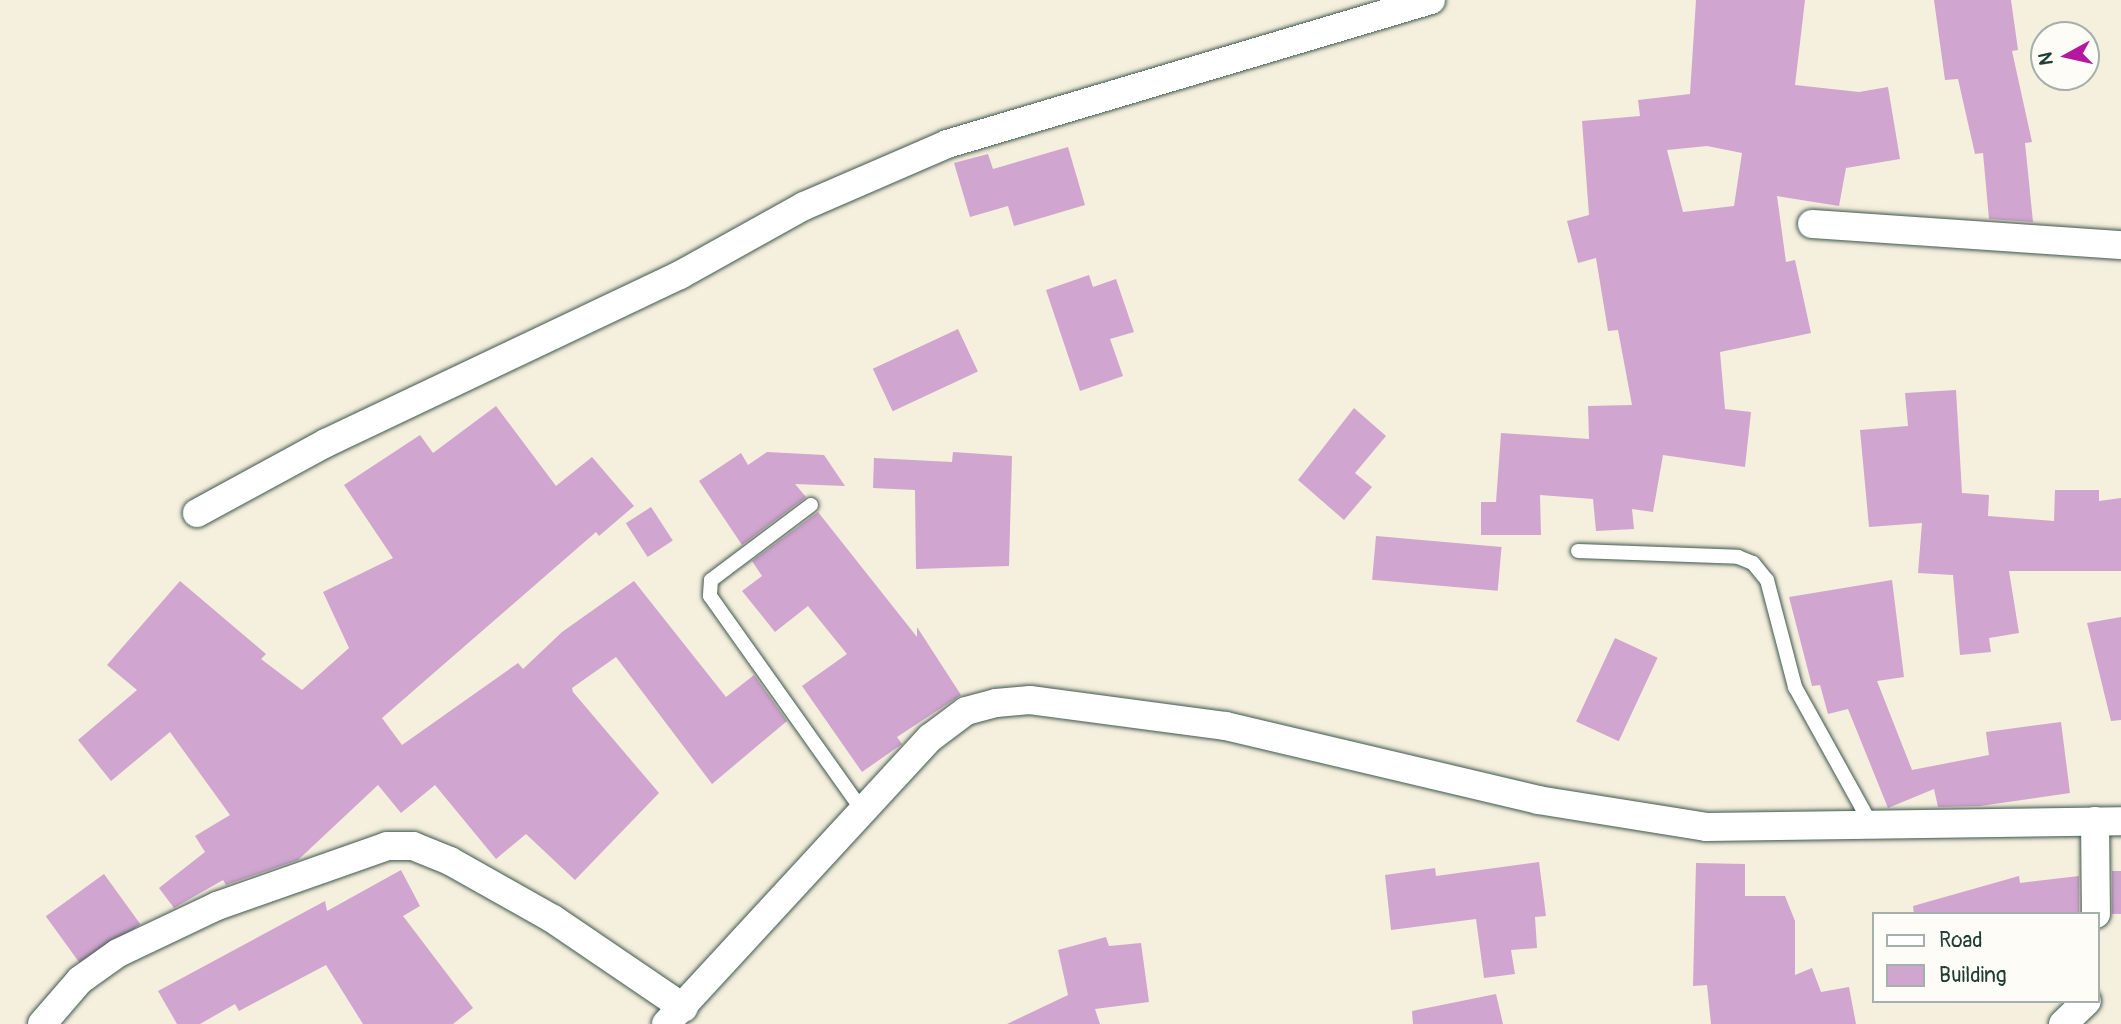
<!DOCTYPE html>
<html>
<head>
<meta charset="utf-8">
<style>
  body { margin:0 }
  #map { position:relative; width:2121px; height:1024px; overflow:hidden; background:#f5efdd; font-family:Pangolin,sans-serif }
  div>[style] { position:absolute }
  .building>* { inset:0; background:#d0a5cf; transform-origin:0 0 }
  .roads { filter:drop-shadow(0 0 2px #3f584d) drop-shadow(0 0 2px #3f584d) }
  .lane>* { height:14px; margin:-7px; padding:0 7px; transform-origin:7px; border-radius:7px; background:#fff }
  .street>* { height:28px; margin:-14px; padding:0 14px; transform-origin:14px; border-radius:14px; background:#fff }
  span { translate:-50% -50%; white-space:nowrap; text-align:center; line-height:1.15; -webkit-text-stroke:5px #fdfcf7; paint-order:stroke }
  .legend { position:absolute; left:1872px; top:912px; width:228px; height:91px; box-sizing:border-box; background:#fdfcf7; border:2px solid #a4b0a9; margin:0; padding:9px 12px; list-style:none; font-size:21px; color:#1f3d34 }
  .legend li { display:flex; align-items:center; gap:14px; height:35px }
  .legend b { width:35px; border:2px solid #a4b0a9 }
  .north { position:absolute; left:2030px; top:21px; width:70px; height:70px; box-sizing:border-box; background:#fdfcf7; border:2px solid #a4b0a9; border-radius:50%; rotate:262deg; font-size:19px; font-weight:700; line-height:28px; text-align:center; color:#1f3d34 }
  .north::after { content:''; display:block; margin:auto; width:24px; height:32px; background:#b5179e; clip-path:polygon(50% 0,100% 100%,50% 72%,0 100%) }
</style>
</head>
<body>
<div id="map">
  <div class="building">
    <div style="clip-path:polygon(evenodd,1696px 0,1805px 0,1795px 85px,1859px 92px,1888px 87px,1900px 159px,1846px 168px,1839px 206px,1777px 196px,1786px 262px,1795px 260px,1811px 333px,1720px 352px,1725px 409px,1751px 412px,1745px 467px,1663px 455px,1653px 512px,1632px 509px,1634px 529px,1596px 531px,1593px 499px,1540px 495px,1541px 535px,1481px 535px,1481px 502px,1496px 502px,1501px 433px,1589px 439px,1588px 406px,1632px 405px,1618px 330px,1608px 331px,1596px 258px,1578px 263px,1567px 221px,1589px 215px,1582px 121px,1640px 116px,1638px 100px,1690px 94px,1696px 0,1707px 146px,1742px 153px,1734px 206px,1683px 212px,1667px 150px,1707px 146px)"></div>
    <div style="clip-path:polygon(1934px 0,2011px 0,2018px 50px,2012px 51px,2032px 142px,2025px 143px,2033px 222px,1989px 219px,1983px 153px,1975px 154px,1958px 79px,1945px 80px)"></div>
    <div style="clip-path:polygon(1068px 147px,1085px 205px,1014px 226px,1008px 206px,970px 217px,954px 163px,988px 154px,993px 169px)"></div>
    <div style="clip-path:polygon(1089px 275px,1093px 287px,1116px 279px,1134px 332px,1110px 339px,1123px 376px,1080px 391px,1046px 290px)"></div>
    <div style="left:958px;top:329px;width:47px;height:94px;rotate:65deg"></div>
    <div style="clip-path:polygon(1956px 390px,1962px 493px,1989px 495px,1988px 516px,2054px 521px,2055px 490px,2099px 490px,2099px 501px,2121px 498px,2121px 571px,2009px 571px,2019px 633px,1989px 638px,1991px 652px,1960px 655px,1953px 575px,1918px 573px,1922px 523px,1869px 527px,1860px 430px,1908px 426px,1905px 393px)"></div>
    <div style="clip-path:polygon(496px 406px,556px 486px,592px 457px,634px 506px,599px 536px,596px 532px,382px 718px,402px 745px,518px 663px,523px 669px,562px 632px,634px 581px,726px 697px,754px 675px,787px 721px,712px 784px,616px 657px,572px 688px,573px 692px,659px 793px,575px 880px,526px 834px,496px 859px,435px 785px,401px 813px,378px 785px,298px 860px,226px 885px,223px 880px,174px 908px,159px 888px,205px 852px,195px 836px,230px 815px,170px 732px,111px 781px,78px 740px,137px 690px,107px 665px,180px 581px,266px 654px,261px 659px,302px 690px,349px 648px,323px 592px,393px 558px,344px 485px,420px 435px,433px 453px)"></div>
    <div style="clip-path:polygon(1354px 408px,1386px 436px,1355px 473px,1372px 487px,1344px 520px,1298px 480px)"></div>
    <div style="clip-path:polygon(767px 452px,824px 455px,845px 486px,795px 484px,806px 497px,742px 545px,699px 481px,741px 453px,748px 465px)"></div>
    <div style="clip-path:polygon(953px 452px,1012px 456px,1009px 566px,916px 569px,915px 490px,873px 488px,874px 458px,952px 462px)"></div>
    <div style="left:651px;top:507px;width:40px;height:30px;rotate:57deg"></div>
    <div style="clip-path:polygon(818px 512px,917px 637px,917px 627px,961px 695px,897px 737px,902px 744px,862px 772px,802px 686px,847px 654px,808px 606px,775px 632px,742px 591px,762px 576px,752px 561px)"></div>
    <div style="left:1376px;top:536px;width:126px;height:44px;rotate:5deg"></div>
    <div style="clip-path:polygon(1892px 580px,1904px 677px,1877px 681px,1912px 770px,1989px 755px,1986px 732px,2061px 722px,2070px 793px,1980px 806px,1938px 807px,1934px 789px,1888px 808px,1848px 709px,1828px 714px,1820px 685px,1812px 686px,1789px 597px)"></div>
    <div style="clip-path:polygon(2121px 617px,2121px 720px,2111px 721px,2087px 623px)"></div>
    <div style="left:1615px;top:638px;width:47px;height:92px;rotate:25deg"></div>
    <div style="clip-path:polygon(1539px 862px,1546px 916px,1535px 917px,1537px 948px,1511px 950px,1515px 974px,1484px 978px,1476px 919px,1391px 930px,1385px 875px,1435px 868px,1436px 876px)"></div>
    <div style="clip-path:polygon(1696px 863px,1745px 864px,1745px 896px,1785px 896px,1795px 921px,1795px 975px,1812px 968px,1821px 992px,1849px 987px,1856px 1024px,1711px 1024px,1707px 985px,1693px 986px)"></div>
    <div style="clip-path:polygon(401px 870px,420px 906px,403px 916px,473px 1008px,453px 1024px,363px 1024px,326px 965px,239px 1011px,235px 1004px,200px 1024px,177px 1024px,158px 991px,325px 901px,327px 911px)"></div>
    <div style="left:2121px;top:871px;width:43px;height:9px;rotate:90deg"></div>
    <div style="left:104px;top:874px;width:62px;height:72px;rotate:54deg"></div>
    <div style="clip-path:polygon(2019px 876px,2020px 883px,2079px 876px,2079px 914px,1914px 914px,1913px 906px)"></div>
    <div style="clip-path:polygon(1106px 937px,1109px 946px,1141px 943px,1149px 1002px,1095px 1009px,1100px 1024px,1007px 1024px,1068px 995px,1058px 950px)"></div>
    <div style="clip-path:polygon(1496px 994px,1503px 1024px,1413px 1024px,1412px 1011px)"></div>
  </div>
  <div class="roads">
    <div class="lane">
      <div style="left:811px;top:505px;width:125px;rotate:143.1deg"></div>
      <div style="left:711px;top:580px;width:16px;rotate:94deg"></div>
      <div style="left:710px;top:596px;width:264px;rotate:54.6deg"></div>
      <div style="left:1578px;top:551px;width:160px;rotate:2.1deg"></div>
      <div style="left:1738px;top:557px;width:16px;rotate:22deg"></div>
      <div style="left:1753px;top:563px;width:22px;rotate:51deg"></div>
      <div style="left:1767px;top:580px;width:111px;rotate:75.3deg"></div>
      <div style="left:1795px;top:687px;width:157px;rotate:61deg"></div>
    </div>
    <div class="street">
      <div style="left:1812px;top:224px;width:310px;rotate:3.9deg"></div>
      <div style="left:197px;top:513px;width:147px;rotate:-28.5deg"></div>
      <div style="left:326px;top:443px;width:392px;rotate:-25.4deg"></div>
      <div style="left:680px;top:275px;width:142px;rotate:-29.1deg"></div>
      <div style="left:804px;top:206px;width:156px;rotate:-23.4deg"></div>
      <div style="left:947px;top:144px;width:505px;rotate:-16.57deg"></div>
      <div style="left:2095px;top:821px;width:93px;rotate:89.4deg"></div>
      <div style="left:42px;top:1024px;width:58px;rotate:-49.2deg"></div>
      <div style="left:80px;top:980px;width:47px;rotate:-35.4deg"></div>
      <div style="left:118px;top:953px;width:110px;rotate:-25.4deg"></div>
      <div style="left:217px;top:906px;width:180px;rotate:-19.4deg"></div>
      <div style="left:387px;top:846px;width:26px"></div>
      <div style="left:413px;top:846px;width:40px;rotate:22deg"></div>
      <div style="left:450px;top:861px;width:118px;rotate:29.4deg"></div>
      <div style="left:553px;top:919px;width:158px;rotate:34.2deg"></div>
      <div style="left:666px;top:1024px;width:389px;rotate:-47.3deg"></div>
      <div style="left:930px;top:738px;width:45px;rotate:-36.9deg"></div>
      <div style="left:966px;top:711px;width:31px;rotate:-15deg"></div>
      <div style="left:996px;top:703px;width:34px;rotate:-5deg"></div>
      <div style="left:1030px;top:700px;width:198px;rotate:7.6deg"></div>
      <div style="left:1226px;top:726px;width:321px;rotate:13.3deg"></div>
      <div style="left:1538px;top:800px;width:170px;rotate:9.1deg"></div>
      <div style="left:1706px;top:827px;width:415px;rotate:-0.8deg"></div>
      <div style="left:2063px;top:1024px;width:33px;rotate:-44deg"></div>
    </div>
  </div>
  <ul class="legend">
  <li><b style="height:9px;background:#fff"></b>Road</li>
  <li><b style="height:19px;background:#d0a5cf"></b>Building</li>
  </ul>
  <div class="north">N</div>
</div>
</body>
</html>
